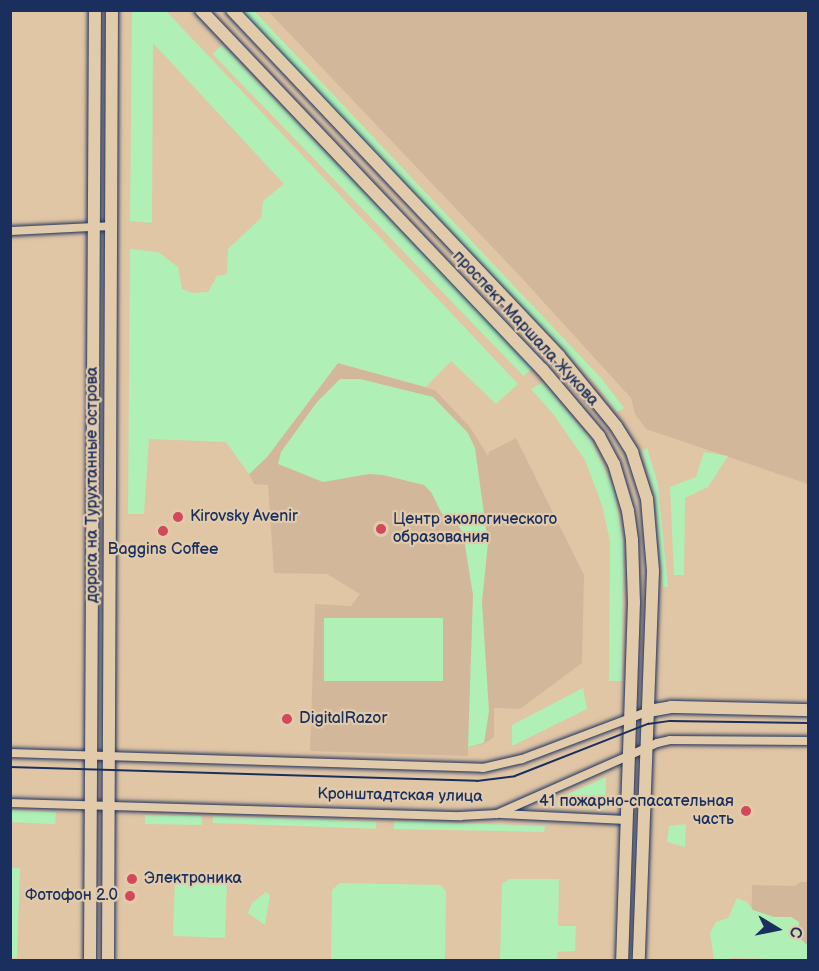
<!DOCTYPE html>
<html>
<head>
<meta charset="utf-8">
<style>
  body { margin:0 }
  #map { position:relative; width:819px; height:971px; overflow:hidden; background:#e1c6a5; font-family:"Balsamiq Sans",sans-serif }
  div>[style] { position:absolute }
  .built>* { inset:0; background:#d3b79b }
  .green>* { inset:0; background:#b0efb6; transform-origin:0 0 }
  .roads { filter:drop-shadow(0 0 2px #1b2f5e) drop-shadow(0 0 2px #1b2f5e) }
  .street>* { height:8px; margin:-4px; padding:0 4px; transform-origin:4px; border-radius:4px; background:#e2cbab }
  .secondary>* { height:12px; margin:-6px; padding:0 6px; transform-origin:6px; border-radius:6px; background:#e2cbab }
  .tram>* { height:1.5px; margin:-0.75px; padding:0 0.75px; transform-origin:0.75px; border-radius:0.75px; background:#1b2f5e }
  .dots>* { width:16px; height:16px; translate:-50% -50%; box-sizing:border-box; border:3px solid #e2cbab; border-radius:50% }
  span { translate:-50% -50%; white-space:nowrap; text-align:center; line-height:1.15; -webkit-text-stroke:4.5px #e2cbab; paint-order:stroke }
  .street-label { font-size:16px; color:#1b2f5e }
  .poi-label { font-size:16px; color:#1b2f5e }
  .left { translate:0 -50%; text-align:left }
  .right { translate:-100% -50%; text-align:right }
  .frame { position:absolute; inset:0; border:12px solid #1b2f5e; pointer-events:none }
  .north { position:absolute; left:747px; top:899px; width:60px; height:60px; -webkit-text-stroke:4px #e2cbab; paint-order:stroke; rotate:100deg; font-size:16px; font-weight:700; line-height:24px; text-align:center; color:#1b2f5e }
  .north::after { content:''; display:block; margin:auto; width:21px; height:27px; background:#1b2f5e; clip-path:polygon(50% 0,100% 100%,50% 72%,0 100%) }
</style>
</head>
<body>
<div id="map">
  <div class="built">
    <div style="clip-path:polygon(268px 11px,808px 11px,808px 484px,646px 429px,635px 414px,631px 398px,517px 273px)"></div>
    <div style="clip-path:polygon(338px 363px,435px 390px,470px 427px,488px 456px,489px 452px,516px 438px,584px 575px,582px 663px,520px 709px,494px 708px,494px 737px,484px 744px,468px 747px,468px 756px,310px 751px,315px 604px,351px 606px,360px 594px,327px 574px,274px 573px,268px 485px,254px 484px,249px 474px,267px 457px)"></div>
    <div style="clip-path:polygon(800px 882px,808px 882px,808px 960px,751px 941px,752px 885px,795px 886px)"></div>
  </div>
  <div class="green">
    <div style="clip-path:polygon(132px 11px,166px 11px,518px 384px,496px 404px,451px 361px,426px 387px,338px 363px,267px 457px,249px 474px,226px 442px,149px 439px,144px 514px,128px 514px,130px 249px,158px 252px,178px 267px,182px 289px,193px 293px,208px 292px,217px 276px,227px 274px,228px 249px,261px 218px,263px 201px,284px 184px,153px 43px,152px 223px,130px 221px)"></div>
    <div style="clip-path:polygon(241px 11px,254px 11px,601px 378px,624px 408px,617px 412px,595px 383px)"></div>
    <div style="left:222px;top:45px;width:448px;height:13px;rotate:46deg"></div>
    <div style="clip-path:polygon(340px 379px,360px 379px,433px 397px,468px 433px,475px 448px,488px 543px,482px 602px,489px 711px,484px 743px,468px 747px,473px 595px,463px 533px,457px 524px,442px 514px,431px 492px,424px 485px,383px 475px,369px 474px,323px 482px,278px 464px,281px 452px,317px 402px)"></div>
    <div style="clip-path:polygon(543px 382px,591px 440px,614px 489px,623px 541px,622px 681px,609px 681px,610px 541px,602px 505px,585px 460px,554px 415px,531px 389px)"></div>
    <div style="clip-path:polygon(647px 448px,658px 484px,668px 587px,663px 587px,655px 498px,642px 451px)"></div>
    <div style="clip-path:polygon(704px 452px,728px 456px,708px 487px,685px 498px,684px 575px,674px 575px,670px 487px,696px 477px)"></div>
    <div style="left:324px;top:618px;width:119px;height:63px"></div>
    <div style="clip-path:polygon(583px 688px,587px 709px,512px 746px,512px 725px)"></div>
    <div style="clip-path:polygon(606px 777px,605px 809px,557px 807px,559px 798px)"></div>
    <div style="left:11px;top:810px;width:45px;height:12px;rotate:3deg"></div>
    <div style="left:145px;top:815px;width:57px;height:9px;rotate:1deg"></div>
    <div style="left:213px;top:816px;width:163px;height:7px;rotate:2deg"></div>
    <div style="clip-path:polygon(394px 821px,545px 826px,544px 832px,394px 829px)"></div>
    <div style="clip-path:polygon(686px 824px,685px 847px,667px 842px,669px 826px)"></div>
    <div style="clip-path:polygon(11px 868px,20px 868px,17px 958px,11px 958px)"></div>
    <div style="left:175px;top:878px;width:52px;height:58px;rotate:2deg"></div>
    <div style="clip-path:polygon(509px 879px,559px 879px,558px 926px,576px 926px,575px 951px,558px 952px,557px 960px,500px 960px,502px 884px)"></div>
    <div style="clip-path:polygon(340px 883px,441px 885px,446px 891px,445px 960px,331px 960px,332px 890px)"></div>
    <div style="clip-path:polygon(266px 892px,270px 895px,265px 925px,248px 913px,252px 903px)"></div>
    <div style="clip-path:polygon(737px 898px,747px 902px,753px 910px,774px 917px,791px 917px,799px 922px,799px 937px,808px 946px,808px 960px,730px 958px,729px 960px,714px 960px,710px 933px,716px 922px,728px 918px)"></div>
  </div>
  <div class="roads">
    <div class="street">
      <div style="left:10px;top:231px;width:101px;rotate:-2.8deg"></div>
      <div style="left:10px;top:753px;width:473px;rotate:1.8deg"></div>
      <div style="left:483px;top:768px;width:40px;rotate:-13deg"></div>
      <div style="left:522px;top:759px;width:136px;rotate:-20.7deg"></div>
      <div style="left:10px;top:803px;width:450px;rotate:1.7deg"></div>
      <div style="left:460px;top:816px;width:37px;rotate:-3deg"></div>
      <div style="left:497px;top:814px;width:175px;rotate:-23.9deg"></div>
      <div style="left:657px;top:743px;width:13px;rotate:-13deg"></div>
      <div style="left:670px;top:740px;width:138px;rotate:0.4deg"></div>
      <div style="left:501px;top:814px;width:125px;rotate:2.7deg"></div>
    </div>
    <div class="secondary">
      <div style="left:201px;top:10px;width:495px;rotate:46.5deg"></div>
      <div style="left:542px;top:369px;width:88px;rotate:49.6deg"></div>
      <div style="left:599px;top:436px;width:32px;rotate:62deg"></div>
      <div style="left:614px;top:464px;width:49px;rotate:73.4deg"></div>
      <div style="left:628px;top:511px;width:29px;rotate:82deg"></div>
      <div style="left:632px;top:540px;width:62px;rotate:88.2deg"></div>
      <div style="left:634px;top:602px;width:358px;rotate:91.9deg"></div>
      <div style="left:232px;top:10px;width:476px;rotate:46.6deg"></div>
      <div style="left:559px;top:356px;width:90px;rotate:50.8deg"></div>
      <div style="left:616px;top:426px;width:31px;rotate:58deg"></div>
      <div style="left:632px;top:452px;width:49px;rotate:72.3deg"></div>
      <div style="left:647px;top:499px;width:72px;rotate:85.2deg"></div>
      <div style="left:653px;top:571px;width:389px;rotate:92.1deg"></div>
      <div style="left:649px;top:711px;width:22px;rotate:-10deg"></div>
      <div style="left:671px;top:707px;width:137px;rotate:1.3deg"></div>
      <div style="left:90px;top:960px;width:950px;rotate:-89.7deg"></div>
      <div style="left:108px;top:960px;width:950px;rotate:-89.76deg"></div>
    </div>
  </div>
  <div class="tram">
    <div style="left:10px;top:767px;width:467px;rotate:1.7deg"></div>
    <div style="left:477px;top:781px;width:38px;rotate:-7deg"></div>
    <div style="left:515px;top:776px;width:143px;rotate:-21.4deg"></div>
    <div style="left:648px;top:724px;width:22px;rotate:-8deg"></div>
    <div style="left:670px;top:721px;width:138px;rotate:0.8deg"></div>
  </div>
  <div class="dots">
    <div style="left:178px;top:517px;background:#d1495b"></div>
    <div style="left:381px;top:529px;background:#d1495b"></div>
    <div style="left:163px;top:531px;background:#d1495b"></div>
    <div style="left:287px;top:719px;background:#d1495b"></div>
    <div style="left:746px;top:811px;background:#d1495b"></div>
    <div style="left:132px;top:879px;background:#d1495b"></div>
    <div style="left:130px;top:896px;background:#d1495b"></div>
  </div>
  <div class="street-label">
    <span style="left:525px;top:329px;rotate:47deg">проспект Маршала Жукова</span>
    <span style="left:93px;top:485px;rotate:-90deg">дорога на Турухтанные острова</span>
    <span style="left:400px;top:796px;rotate:1deg">Кронштадтская улица</span>
  </div>
  <div class="poi-label">
    <span class="left" style="left:190px;top:517px">Kirovsky Avenir</span>
    <span class="left" style="left:393px;top:529px">Центр экологического<br>образования</span>
    <span style="left:163px;top:550px">Baggins Coffee</span>
    <span class="left" style="left:299px;top:719px">DigitalRazor</span>
    <span class="right" style="left:734px;top:811px">41 пожарно-спасательная<br>часть</span>
    <span class="left" style="left:144px;top:879px">Электроника</span>
    <span class="right" style="left:118px;top:896px">Фотофон 2.0</span>
  </div>
  <div class="frame"></div>
  <div class="north">С</div>
</div>
</body>
</html>
